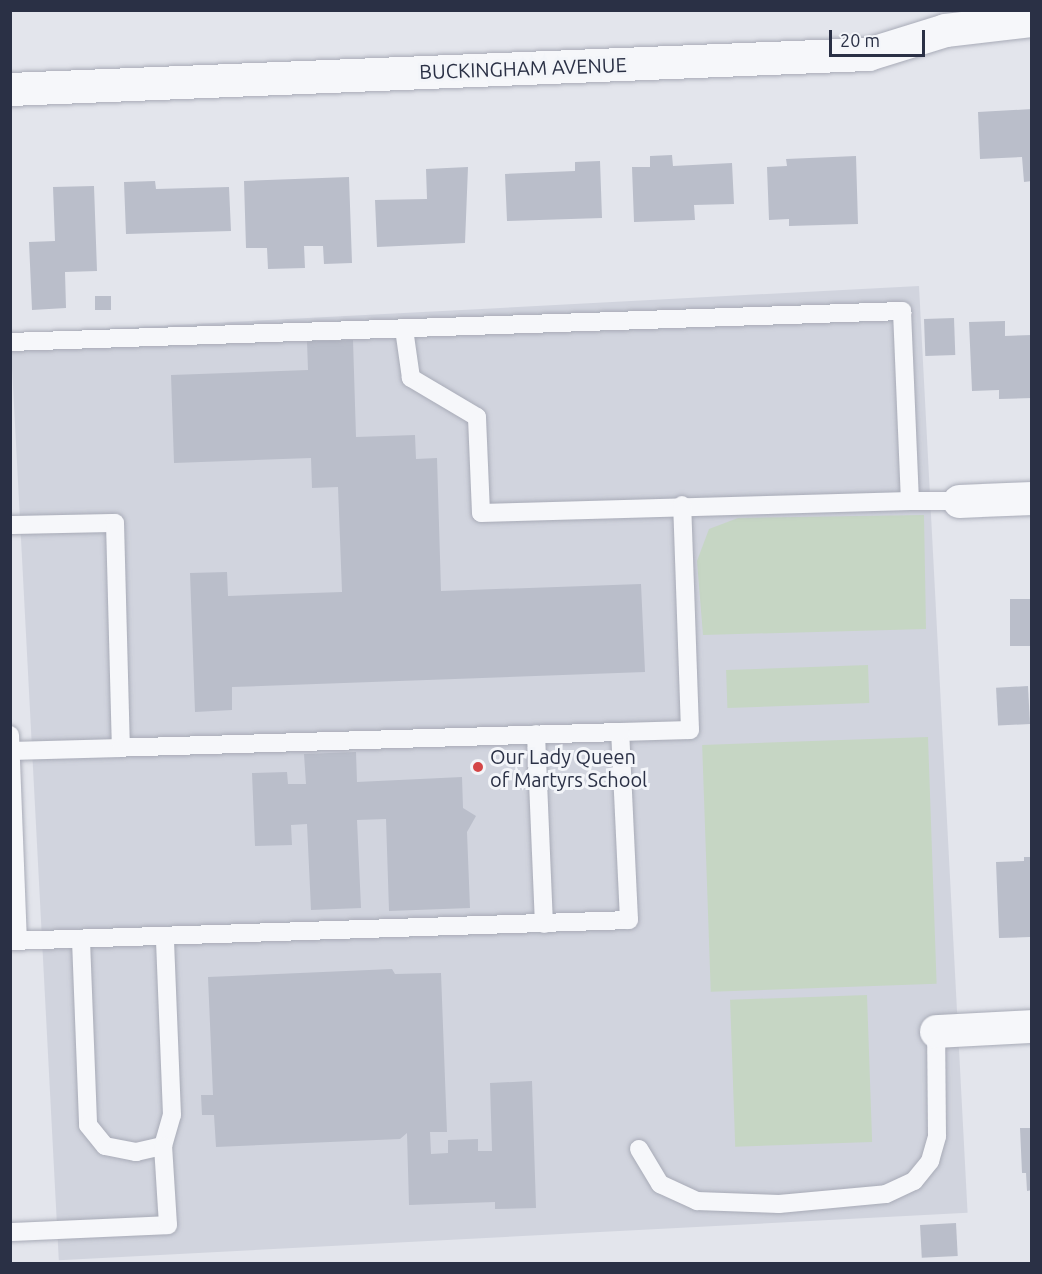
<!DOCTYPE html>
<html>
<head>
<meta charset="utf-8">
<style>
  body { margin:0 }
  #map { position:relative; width:1042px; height:1274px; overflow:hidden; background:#e3e5ec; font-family:Ubuntu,sans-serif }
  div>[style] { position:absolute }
  .built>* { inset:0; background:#d1d4de; transform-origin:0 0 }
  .green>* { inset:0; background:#c6d6c4; transform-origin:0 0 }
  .building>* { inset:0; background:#babeca; transform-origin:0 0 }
  .roads { filter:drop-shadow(0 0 2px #a8abb7) drop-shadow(0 0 2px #a8abb7) }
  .lane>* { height:18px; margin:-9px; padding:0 9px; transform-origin:9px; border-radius:9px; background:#f6f7fa }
  .street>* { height:33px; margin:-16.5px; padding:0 16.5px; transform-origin:16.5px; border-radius:16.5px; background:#f6f7fa }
  .dots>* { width:16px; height:16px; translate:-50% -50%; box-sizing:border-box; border:3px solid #f3f5f9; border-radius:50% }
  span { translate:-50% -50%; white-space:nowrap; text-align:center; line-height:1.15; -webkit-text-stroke:6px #f3f5f9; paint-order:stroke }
  .street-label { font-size:20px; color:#2a3045 }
  .poi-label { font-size:20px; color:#2a3045 }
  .left { translate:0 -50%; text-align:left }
  .frame { position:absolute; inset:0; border:12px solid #2a3045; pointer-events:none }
  .scale { position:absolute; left:829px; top:30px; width:96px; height:27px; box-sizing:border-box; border:3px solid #2a3045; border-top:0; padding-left:8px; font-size:18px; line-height:21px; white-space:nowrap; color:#2a3045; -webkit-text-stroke:4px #f3f5f9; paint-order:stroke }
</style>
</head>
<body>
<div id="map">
  <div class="built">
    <div style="left:919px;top:286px;width:928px;height:910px;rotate:87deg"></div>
  </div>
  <div class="green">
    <div style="clip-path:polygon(924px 515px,926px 629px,703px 635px,697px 561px,709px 529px,738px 518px)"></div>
    <div style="left:868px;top:665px;width:38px;height:142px;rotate:88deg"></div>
    <div style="left:928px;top:737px;width:247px;height:226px;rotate:88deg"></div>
    <div style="left:867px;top:995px;width:147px;height:137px;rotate:88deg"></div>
  </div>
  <div class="building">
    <div style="clip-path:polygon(1032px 109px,1032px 181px,1024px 182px,1022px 157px,980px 159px,978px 112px)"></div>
    <div style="clip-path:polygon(672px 155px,673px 166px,732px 163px,734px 204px,694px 205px,695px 220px,634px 222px,632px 167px,650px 167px,650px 156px)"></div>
    <div style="clip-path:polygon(856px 156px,858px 224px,789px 226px,789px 219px,769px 220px,767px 167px,787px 166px,786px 159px)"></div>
    <div style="clip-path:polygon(600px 161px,602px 218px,507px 221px,505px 174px,575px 171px,575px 162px)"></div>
    <div style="clip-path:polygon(468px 167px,465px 243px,377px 247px,375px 200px,427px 199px,426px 169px)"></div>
    <div style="clip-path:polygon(349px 177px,352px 263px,324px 264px,323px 246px,304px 246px,305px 268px,268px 269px,267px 248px,246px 248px,244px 181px)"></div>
    <div style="clip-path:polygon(155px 181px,156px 189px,229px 187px,231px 231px,126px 234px,124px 182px)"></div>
    <div style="clip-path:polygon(94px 186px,97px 271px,65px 272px,66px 308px,32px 310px,29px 242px,55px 241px,53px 187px)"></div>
    <div style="left:95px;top:296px;width:16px;height:14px"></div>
    <div style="left:954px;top:318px;width:37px;height:30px;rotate:88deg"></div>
    <div style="clip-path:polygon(1005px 321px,1005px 336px,1032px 335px,1032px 398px,999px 399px,999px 390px,972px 391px,969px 322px)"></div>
    <div style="clip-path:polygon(353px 340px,356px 437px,415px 435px,416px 459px,437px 458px,441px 591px,641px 584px,645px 672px,232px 687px,232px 710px,195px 712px,190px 573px,227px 572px,228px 596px,342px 592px,338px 487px,312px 488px,311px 458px,174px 463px,171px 375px,308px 370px,307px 341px)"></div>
    <div style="left:1032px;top:599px;width:47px;height:22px;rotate:90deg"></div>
    <div style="left:1028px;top:686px;width:38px;height:32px;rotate:87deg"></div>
    <div style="clip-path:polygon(356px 752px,357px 782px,462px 777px,463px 808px,476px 816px,467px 832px,470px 908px,389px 911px,386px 819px,357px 820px,361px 908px,311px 910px,307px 824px,291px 825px,292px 845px,255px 846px,252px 773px,287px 772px,288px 784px,306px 784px,304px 754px)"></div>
    <div style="clip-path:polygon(1024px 857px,1032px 857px,1030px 937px,999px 938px,996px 862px,1024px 861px)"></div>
    <div style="clip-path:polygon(392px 969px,395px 974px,441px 973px,447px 1132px,430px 1132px,431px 1154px,448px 1153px,448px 1140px,478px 1139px,478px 1151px,492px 1151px,490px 1083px,532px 1081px,536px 1208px,495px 1209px,495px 1202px,409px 1205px,407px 1133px,400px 1139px,216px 1147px,214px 1115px,202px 1115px,201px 1095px,213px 1095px,208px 977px)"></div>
    <div style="clip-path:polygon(1020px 1128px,1032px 1128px,1032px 1190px,1027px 1191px,1026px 1173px,1022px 1173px)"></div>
    <div style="left:956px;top:1223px;width:33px;height:36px;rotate:87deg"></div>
  </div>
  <div class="roads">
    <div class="lane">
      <div style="left:10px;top:342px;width:893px;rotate:-1.99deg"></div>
      <div style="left:902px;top:311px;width:190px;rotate:87.6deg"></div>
      <div style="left:910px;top:501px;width:429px;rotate:178.4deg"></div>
      <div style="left:481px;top:513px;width:96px;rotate:-92.4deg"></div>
      <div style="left:477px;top:417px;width:77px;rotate:-149.4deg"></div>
      <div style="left:411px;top:378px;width:49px;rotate:-98.1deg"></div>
      <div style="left:910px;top:501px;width:49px"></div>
      <div style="left:10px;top:525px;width:105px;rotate:-1.1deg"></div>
      <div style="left:115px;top:523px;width:225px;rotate:88.5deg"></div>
      <div style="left:121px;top:748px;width:111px;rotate:178.5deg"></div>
      <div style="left:620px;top:732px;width:70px;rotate:-1.6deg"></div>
      <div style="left:690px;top:730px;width:225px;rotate:-92deg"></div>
      <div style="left:536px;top:734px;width:190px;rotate:87.6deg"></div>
      <div style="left:10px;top:735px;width:206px;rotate:87.8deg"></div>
      <div style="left:81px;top:940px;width:185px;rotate:87.8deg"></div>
      <div style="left:88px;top:1125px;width:27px;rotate:51deg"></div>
      <div style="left:105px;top:1146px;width:32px;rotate:11deg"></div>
      <div style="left:136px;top:1152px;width:28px;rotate:-13deg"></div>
      <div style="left:163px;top:1146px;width:32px;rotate:-74deg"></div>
      <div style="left:172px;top:1115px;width:177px;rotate:-92.3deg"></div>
      <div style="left:10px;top:941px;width:619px;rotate:-1.94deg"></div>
      <div style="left:629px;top:920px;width:188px;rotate:-92.7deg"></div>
      <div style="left:620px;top:732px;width:499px;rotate:178.2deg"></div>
      <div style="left:639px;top:1149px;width:41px;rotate:59deg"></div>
      <div style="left:660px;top:1184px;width:41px;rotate:24.7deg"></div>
      <div style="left:697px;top:1201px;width:82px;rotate:2.1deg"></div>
      <div style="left:779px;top:1204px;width:107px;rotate:-5.3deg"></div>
      <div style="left:886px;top:1194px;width:31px;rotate:-25deg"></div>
      <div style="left:914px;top:1181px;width:26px;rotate:-51deg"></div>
      <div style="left:930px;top:1161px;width:26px;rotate:-74deg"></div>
      <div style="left:937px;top:1136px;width:105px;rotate:-90.5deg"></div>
      <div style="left:10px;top:1232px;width:158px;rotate:-2.5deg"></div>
      <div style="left:168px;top:1225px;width:79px;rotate:-93.6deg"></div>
    </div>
    <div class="street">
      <div style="left:10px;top:89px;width:859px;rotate:-2.34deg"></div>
      <div style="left:868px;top:54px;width:81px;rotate:-17.3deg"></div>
      <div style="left:945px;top:30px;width:88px;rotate:-6.6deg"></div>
      <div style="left:959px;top:501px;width:73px;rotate:-2.4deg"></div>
      <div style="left:936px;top:1031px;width:96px;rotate:-3deg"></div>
    </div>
  </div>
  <div class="dots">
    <div style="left:478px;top:767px;background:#d44647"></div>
  </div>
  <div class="street-label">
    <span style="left:523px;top:68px;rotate:-2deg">BUCKINGHAM AVENUE</span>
  </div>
  <div class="poi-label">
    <span class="left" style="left:490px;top:768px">Our Lady Queen<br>of Martyrs School</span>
  </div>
  <div class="frame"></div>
  <div class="scale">20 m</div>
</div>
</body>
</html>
